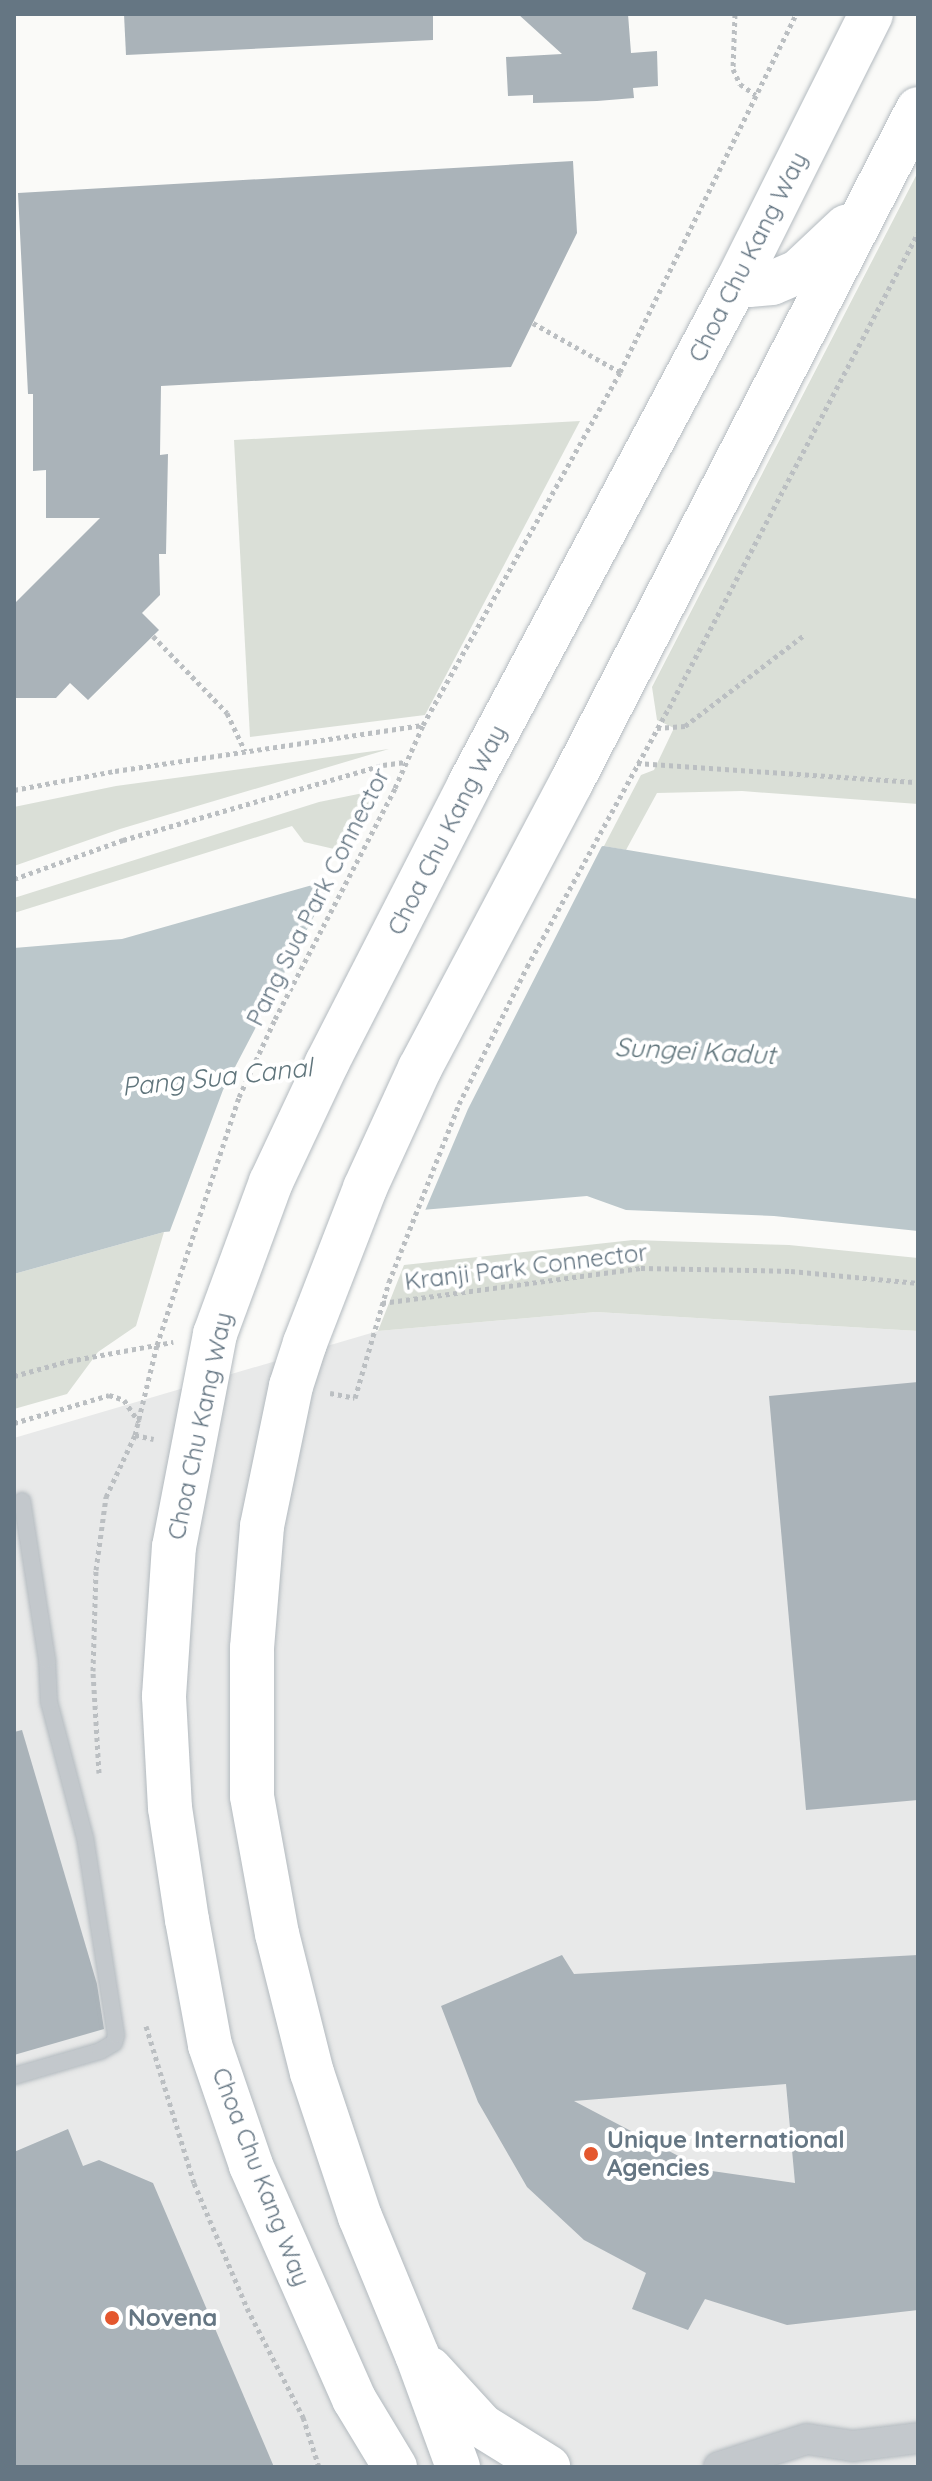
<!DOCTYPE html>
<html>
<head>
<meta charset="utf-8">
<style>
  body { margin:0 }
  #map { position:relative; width:932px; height:2481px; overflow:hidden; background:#fafaf8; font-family:Quicksand,sans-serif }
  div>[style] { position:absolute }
  .built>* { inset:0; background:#e8e9e9 }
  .green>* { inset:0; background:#dadfd7 }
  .water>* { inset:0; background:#bbc7cb }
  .pier>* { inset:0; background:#fafaf8 }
  .building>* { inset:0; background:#aab3b9 }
  .path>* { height:5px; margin-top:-2.5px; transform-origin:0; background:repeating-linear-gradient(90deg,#bbbfc2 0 4px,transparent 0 8px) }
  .roads { filter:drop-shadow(0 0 2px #b3babf) drop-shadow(0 0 2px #b3babf) }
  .lane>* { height:16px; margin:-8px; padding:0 8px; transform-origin:8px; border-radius:8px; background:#c3c8cc }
  .street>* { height:30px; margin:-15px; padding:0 15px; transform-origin:15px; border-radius:15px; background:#c3c8cc }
  .secondary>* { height:44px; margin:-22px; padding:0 22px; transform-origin:22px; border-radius:22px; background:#fff }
  .dots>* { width:22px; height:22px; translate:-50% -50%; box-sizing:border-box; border:4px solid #fff; border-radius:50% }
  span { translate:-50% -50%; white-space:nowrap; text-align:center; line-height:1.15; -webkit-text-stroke:8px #fff; paint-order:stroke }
  .street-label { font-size:24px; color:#657683 }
  .poi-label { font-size:24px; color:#657683; font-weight:700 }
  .left { translate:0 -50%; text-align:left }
  .water-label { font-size:26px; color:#60757c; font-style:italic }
  .frame { position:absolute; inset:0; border:16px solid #657683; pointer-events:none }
</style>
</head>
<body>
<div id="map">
  <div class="built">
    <div style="clip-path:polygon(596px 1312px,918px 1331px,918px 2467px,14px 2467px,14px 1438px,378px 1331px)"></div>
  </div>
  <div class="green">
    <div style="clip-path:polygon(918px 172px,918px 804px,742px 791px,657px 793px,626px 850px,604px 846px,641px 775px,654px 770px,674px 728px,657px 720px,652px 687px)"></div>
    <div style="clip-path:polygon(580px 421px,425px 715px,250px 737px,234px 440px)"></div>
    <div style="clip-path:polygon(389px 749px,120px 829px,14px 866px,14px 807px,116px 786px)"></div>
    <div style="clip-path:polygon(383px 789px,347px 852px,304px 842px,292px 826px,14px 913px,14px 898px,319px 802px)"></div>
    <div style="clip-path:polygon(164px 1232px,136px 1326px,98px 1352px,67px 1394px,14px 1409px,14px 1274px)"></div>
    <div style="clip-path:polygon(633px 1240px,789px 1245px,918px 1258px,918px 1331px,596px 1312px,378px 1331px,404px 1265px)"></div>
  </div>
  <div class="water">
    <div style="clip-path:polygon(604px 846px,918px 899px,918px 1231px,774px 1216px,626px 1210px,587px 1196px,164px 1232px,14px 1274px,14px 948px,122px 939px,323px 882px)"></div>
  </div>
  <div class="pier">
    <div style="clip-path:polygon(604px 842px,468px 1109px,424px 1213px,168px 1236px,223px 1090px,335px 876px)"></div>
  </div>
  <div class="building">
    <div style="clip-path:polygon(124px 14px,433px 14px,433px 40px,126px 55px)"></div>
    <div style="clip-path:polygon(518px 14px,628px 14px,631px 53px,657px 51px,658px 86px,633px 88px,634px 98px,597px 101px,533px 103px,533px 95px,508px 96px,506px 57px,562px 54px)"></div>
    <div style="clip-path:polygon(573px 161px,577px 233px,511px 367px,161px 386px,160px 455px,168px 454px,166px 554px,159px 554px,160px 595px,142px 613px,159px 630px,88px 700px,70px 683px,56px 698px,14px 698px,14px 604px,100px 518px,46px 518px,46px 470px,33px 471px,33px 394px,28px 394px,18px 193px)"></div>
    <div style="clip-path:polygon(918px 1382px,918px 1800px,806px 1810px,769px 1396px)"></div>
    <div style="clip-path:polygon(22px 1730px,97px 1984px,104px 2029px,14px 2055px,14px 1732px)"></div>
    <div style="clip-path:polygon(evenodd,562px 1955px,574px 1974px,918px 1955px,918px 2310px,787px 2325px,705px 2299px,688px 2330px,632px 2309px,646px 2273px,584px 2240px,527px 2187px,478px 2102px,441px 2006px,562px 1955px,786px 2084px,795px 2183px,705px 2170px,574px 2101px,786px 2084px)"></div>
    <div style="clip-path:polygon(68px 2129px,83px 2166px,99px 2160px,153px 2183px,274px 2467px,14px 2467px,14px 2152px)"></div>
  </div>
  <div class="path">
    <div style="left:735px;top:14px;width:55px;rotate:92.1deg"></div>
    <div style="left:733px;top:69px;width:17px;rotate:65deg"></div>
    <div style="left:740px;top:84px;width:19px;rotate:35deg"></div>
    <div style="left:533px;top:323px;width:100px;rotate:29.4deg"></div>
    <div style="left:153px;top:636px;width:107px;rotate:46.1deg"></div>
    <div style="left:227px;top:713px;width:42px;rotate:64.7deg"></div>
    <div style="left:657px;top:728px;width:28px;rotate:-4deg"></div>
    <div style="left:685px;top:726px;width:150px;rotate:-37.4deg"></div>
    <div style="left:637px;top:763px;width:282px;rotate:3.9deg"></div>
    <div style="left:14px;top:790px;width:103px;rotate:-10.7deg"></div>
    <div style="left:115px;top:771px;width:311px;rotate:-8.5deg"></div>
    <div style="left:14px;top:879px;width:116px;rotate:-19.7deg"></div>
    <div style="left:123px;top:840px;width:271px;rotate:-16.1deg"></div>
    <div style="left:383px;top:765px;width:22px;rotate:-8deg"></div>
    <div style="left:382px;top:1303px;width:261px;rotate:-7.7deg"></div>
    <div style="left:641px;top:1268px;width:150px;rotate:1.1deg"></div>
    <div style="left:791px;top:1271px;width:128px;rotate:5.4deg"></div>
    <div style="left:14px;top:1376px;width:57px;rotate:-15.3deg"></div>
    <div style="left:69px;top:1361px;width:106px;rotate:-10.4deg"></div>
    <div style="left:330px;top:1393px;width:25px;rotate:11deg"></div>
    <div style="left:355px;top:1398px;width:121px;rotate:-73.7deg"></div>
    <div style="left:389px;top:1282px;width:191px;rotate:-68.5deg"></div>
    <div style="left:459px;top:1104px;width:153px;rotate:-63.6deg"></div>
    <div style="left:527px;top:967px;width:295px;rotate:-61.3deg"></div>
    <div style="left:669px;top:708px;width:536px;rotate:-62.34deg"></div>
    <div style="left:14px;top:1423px;width:99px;rotate:-16.4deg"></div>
    <div style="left:109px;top:1395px;width:16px;rotate:18deg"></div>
    <div style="left:124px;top:1400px;width:27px;rotate:56deg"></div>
    <div style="left:135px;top:1435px;width:19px;rotate:12deg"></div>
    <div style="left:99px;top:1773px;width:102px;rotate:-93.4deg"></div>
    <div style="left:93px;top:1671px;width:101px;rotate:-88.3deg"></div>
    <div style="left:96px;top:1570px;width:74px;rotate:-82.2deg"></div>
    <div style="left:106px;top:1497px;width:68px;rotate:-64.9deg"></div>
    <div style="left:135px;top:1435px;width:93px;rotate:-76.3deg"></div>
    <div style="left:157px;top:1345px;width:261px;rotate:-71.7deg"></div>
    <div style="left:239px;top:1097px;width:86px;rotate:-65.2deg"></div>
    <div style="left:275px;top:1019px;width:260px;rotate:-62.5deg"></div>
    <div style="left:395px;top:788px;width:69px;rotate:-66deg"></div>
    <div style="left:423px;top:725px;width:404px;rotate:-60.8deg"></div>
    <div style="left:620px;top:372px;width:399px;rotate:-63.8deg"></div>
    <div style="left:146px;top:2026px;width:164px;rotate:73deg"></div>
    <div style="left:194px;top:2183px;width:136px;rotate:67deg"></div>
    <div style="left:247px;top:2308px;width:123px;rotate:62.8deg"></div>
    <div style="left:303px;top:2417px;width:52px;rotate:72.3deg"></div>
  </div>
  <div class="roads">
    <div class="lane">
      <div style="left:14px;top:2076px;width:90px;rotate:-16.2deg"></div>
      <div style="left:100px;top:2051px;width:16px;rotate:-30deg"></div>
      <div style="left:114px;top:2043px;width:8px;rotate:-76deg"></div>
      <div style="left:116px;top:2035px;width:199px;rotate:-98.9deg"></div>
      <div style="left:85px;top:1838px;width:141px;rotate:-104.8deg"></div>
      <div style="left:49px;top:1702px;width:42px;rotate:-92.7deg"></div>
      <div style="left:47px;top:1660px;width:161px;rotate:-98.9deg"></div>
    </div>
    <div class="street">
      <div style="left:719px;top:2467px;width:92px;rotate:-17.7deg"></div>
      <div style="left:807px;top:2439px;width:47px;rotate:8.7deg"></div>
      <div style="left:853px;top:2446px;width:65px;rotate:-7deg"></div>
    </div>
    <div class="secondary">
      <div style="left:738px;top:280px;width:12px;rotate:24deg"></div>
      <div style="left:749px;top:285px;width:23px;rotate:-5deg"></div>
      <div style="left:772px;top:283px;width:28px;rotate:-23deg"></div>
      <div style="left:798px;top:272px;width:66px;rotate:-43.2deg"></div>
      <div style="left:430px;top:2369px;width:77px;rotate:47.6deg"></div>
      <div style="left:482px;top:2426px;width:78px;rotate:31.8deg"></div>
      <div style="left:395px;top:2467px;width:79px;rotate:-121.1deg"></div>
      <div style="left:354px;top:2399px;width:256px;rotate:-113.8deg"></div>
      <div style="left:251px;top:2165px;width:127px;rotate:-108.9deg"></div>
      <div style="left:210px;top:2045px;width:127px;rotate:-100.4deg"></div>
      <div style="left:187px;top:1920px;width:113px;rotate:-98.6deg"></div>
      <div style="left:170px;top:1808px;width:112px;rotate:-93.1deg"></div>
      <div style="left:164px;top:1696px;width:149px;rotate:-86.2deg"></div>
      <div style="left:174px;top:1547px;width:217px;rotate:-79.1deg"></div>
      <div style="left:215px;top:1334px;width:162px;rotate:-69.8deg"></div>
      <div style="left:271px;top:1182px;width:132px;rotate:-64.8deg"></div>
      <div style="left:327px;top:1063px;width:312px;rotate:-62.9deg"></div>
      <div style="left:469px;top:785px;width:572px;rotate:-61.96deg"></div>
      <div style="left:738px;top:280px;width:297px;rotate:-63.4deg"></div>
      <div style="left:458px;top:2467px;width:119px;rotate:-110.1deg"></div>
      <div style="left:417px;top:2355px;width:149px;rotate:-112.4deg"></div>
      <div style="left:360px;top:2217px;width:152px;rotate:-108.4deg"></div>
      <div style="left:312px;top:2073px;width:143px;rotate:-104.1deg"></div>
      <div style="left:277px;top:1934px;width:140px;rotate:-100.3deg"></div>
      <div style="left:252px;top:1796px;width:148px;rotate:-90deg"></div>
      <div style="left:252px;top:1648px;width:122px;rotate:-85.3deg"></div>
      <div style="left:262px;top:1526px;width:143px;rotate:-78.3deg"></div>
      <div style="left:291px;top:1386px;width:45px;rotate:-72deg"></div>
      <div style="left:305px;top:1343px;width:166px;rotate:-68.8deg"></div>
      <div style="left:365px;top:1188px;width:132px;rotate:-65.4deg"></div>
      <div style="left:420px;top:1068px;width:323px;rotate:-62.1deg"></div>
      <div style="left:571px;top:783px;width:758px;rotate:-62.76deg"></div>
    </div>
  </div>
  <div class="dots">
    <div style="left:591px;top:2154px;background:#e4572e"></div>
    <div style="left:112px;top:2318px;background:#e4572e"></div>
  </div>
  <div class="street-label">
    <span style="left:748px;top:257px;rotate:-63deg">Choa Chu Kang Way</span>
    <span style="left:447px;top:830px;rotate:-63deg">Choa Chu Kang Way</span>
    <span style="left:318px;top:897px;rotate:-63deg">Pang Sua Park Connector</span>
    <span style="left:526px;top:1267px;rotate:-7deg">Kranji Park Connector</span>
    <span style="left:200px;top:1426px;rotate:-78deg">Choa Chu Kang Way</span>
    <span style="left:261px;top:2177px;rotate:69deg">Choa Chu Kang Way</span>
  </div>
  <div class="poi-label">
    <span class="left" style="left:607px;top:2154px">Unique International<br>Agencies</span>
    <span class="left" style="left:128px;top:2318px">Novena</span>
  </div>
  <div class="water-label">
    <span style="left:695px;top:1051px;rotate:3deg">Sungei Kadut</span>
    <span style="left:217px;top:1077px;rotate:-6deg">Pang Sua Canal</span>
  </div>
  <div class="frame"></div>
</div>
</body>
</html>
